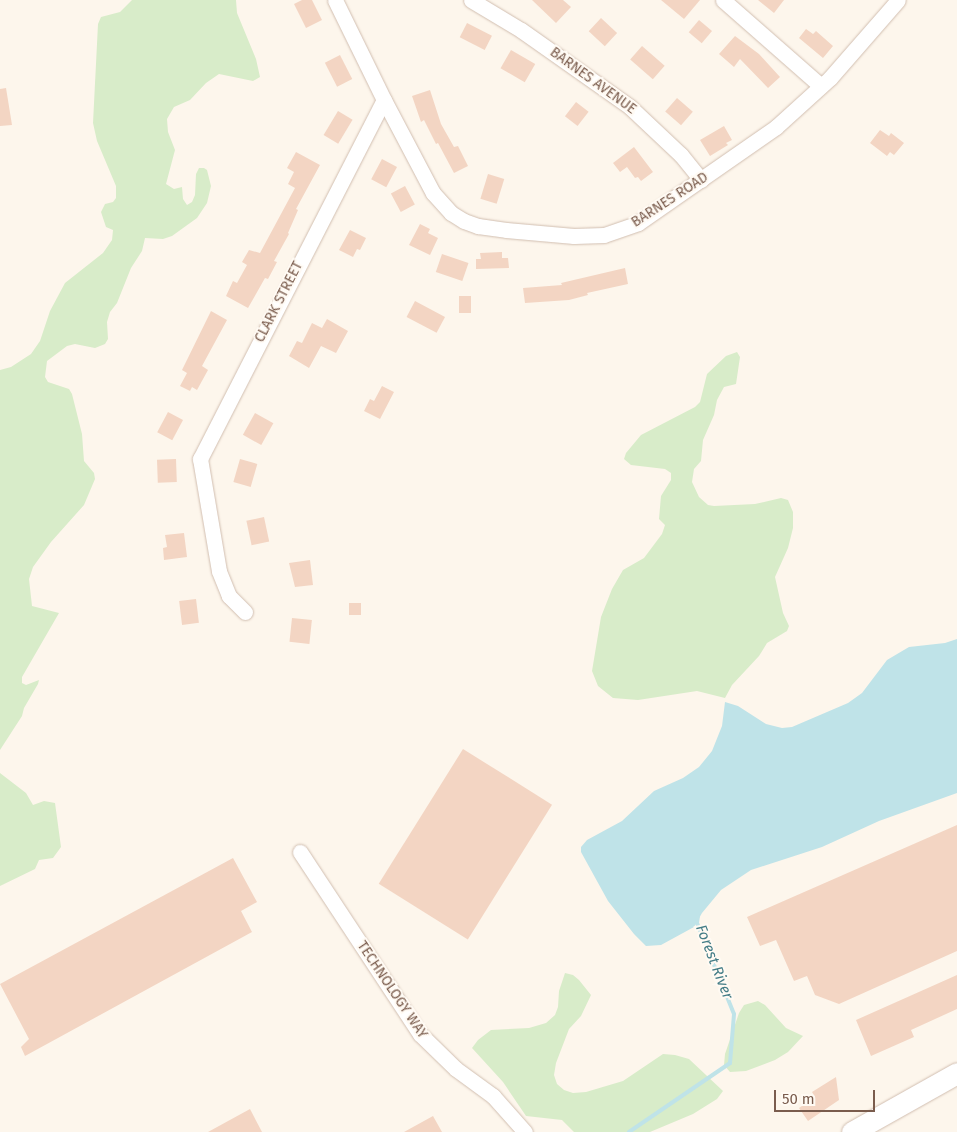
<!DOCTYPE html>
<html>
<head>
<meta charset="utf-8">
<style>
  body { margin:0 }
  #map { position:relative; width:957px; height:1132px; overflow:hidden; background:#fdf6ec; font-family:"Fira Sans",sans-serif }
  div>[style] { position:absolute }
  .green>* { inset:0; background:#d8ecc9 }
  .water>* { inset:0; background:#bfe3e8 }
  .stream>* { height:4px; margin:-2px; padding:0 2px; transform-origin:2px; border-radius:2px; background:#bfe3e8 }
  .building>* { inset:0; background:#f3d5c3; transform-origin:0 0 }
  .roads { filter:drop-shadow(0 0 1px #d1beb0) drop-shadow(0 0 1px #d1beb0) }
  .street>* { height:15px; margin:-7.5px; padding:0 7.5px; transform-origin:7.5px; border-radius:7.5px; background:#fff }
  .secondary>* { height:21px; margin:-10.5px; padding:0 10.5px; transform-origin:10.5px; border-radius:10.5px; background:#fff }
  span { translate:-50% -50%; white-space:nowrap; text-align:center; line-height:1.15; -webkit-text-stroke:4px #fffaf3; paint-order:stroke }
  .street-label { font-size:14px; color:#7a5c4d }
  .water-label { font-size:15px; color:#437c86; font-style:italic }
  .scale { position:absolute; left:774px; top:1090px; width:101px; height:22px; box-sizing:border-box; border:2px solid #7a5c4d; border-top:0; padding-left:6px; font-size:15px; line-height:18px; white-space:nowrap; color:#7a5c4d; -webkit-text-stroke:4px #fffaf3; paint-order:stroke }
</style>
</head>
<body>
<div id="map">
  <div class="green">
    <div style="clip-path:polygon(132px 0,236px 0,237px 13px,256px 59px,260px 77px,253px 81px,219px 74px,206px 83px,190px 100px,174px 107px,167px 119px,168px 132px,175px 150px,166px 184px,174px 189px,182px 187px,183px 199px,187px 205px,192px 202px,195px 195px,196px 174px,199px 168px,204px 168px,207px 170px,211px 186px,207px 203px,197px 218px,172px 236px,163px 239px,145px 238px,142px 251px,131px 268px,117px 303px,110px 312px,107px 322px,108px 339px,105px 344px,95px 348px,75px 344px,67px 346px,47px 361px,45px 377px,48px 382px,69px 389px,72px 394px,82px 434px,84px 461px,94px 473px,95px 479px,84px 505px,51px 542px,33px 567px,29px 579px,32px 606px,59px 613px,22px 677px,22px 683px,26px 685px,39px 680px,38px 684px,24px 708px,22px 716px,0 750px,0 370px,11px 367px,31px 354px,40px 341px,50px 311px,65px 283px,103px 253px,112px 240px,113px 230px,106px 227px,101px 212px,105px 204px,113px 202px,116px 198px,116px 186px,97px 141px,93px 123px,98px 24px,101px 17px,120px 12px)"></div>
    <div style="clip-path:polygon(737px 352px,740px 357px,736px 384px,724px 387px,717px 400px,714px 415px,703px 440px,701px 461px,694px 469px,692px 482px,699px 497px,708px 505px,714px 506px,755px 504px,781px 498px,788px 500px,793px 512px,793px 528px,788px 548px,775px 577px,783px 613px,789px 626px,787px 631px,767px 643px,759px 656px,732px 685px,725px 698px,697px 691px,638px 700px,613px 698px,598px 686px,592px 671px,601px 617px,612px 589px,623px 570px,644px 558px,662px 534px,665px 525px,659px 519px,661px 496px,671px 480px,671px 473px,665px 469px,631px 465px,624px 459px,626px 453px,641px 435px,695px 407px,700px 402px,707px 374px,726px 356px)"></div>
    <div style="clip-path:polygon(0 773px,26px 793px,33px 805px,44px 801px,55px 803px,61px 847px,53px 858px,39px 860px,35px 869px,0 886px)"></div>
    <div style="clip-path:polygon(565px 973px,573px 975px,579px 980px,591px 995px,581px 1016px,569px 1029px,556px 1063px,554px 1075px,557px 1084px,564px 1090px,573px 1093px,586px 1092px,623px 1081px,663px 1054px,675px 1055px,689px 1059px,723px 1091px,717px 1099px,693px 1114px,650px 1132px,574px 1132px,562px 1120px,526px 1116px,503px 1082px,472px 1048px,478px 1040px,491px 1030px,529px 1028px,546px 1023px,555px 1015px,558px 1007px,559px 991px)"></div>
    <div style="clip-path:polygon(758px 1001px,765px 1005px,786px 1028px,803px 1036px,788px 1052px,775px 1060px,746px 1071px,730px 1072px,724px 1065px,725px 1054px,739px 1013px,744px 1005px)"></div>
  </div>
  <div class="water">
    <div style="clip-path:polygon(957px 639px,957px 793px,879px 821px,822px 847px,751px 870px,721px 890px,702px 913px,694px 927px,661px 945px,646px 946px,634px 934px,608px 901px,581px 852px,581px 847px,587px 840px,622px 821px,654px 791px,683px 778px,699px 767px,712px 751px,722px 726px,725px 702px,738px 706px,766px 724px,782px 728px,792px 727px,848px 703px,862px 693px,887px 660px,909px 647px,945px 643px)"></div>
  </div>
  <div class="stream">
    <div style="left:629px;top:1132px;width:122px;rotate:-34.3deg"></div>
    <div style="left:730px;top:1063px;width:49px;rotate:-85.3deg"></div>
    <div style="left:734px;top:1014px;width:98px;rotate:-112.1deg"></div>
    <div style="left:697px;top:923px;width:7px;rotate:-82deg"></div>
  </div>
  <div class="building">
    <div style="clip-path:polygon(302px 0,312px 0,322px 20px,306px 28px,294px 4px)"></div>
    <div style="clip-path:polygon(532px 0,563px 0,571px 7px,556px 23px)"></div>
    <div style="clip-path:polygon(661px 0,700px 0,684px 19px)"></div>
    <div style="clip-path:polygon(758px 0,784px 0,774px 13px)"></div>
    <div style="left:601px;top:18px;width:22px;height:18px;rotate:43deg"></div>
    <div style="left:699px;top:20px;width:17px;height:16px;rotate:40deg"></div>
    <div style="left:467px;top:23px;width:28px;height:16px;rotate:27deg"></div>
    <div style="clip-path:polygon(806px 29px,813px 34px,816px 31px,833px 46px,823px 58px,799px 38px)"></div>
    <div style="clip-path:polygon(735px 36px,759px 54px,780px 77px,768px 88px,740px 59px,734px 67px,719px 54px)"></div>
    <div style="left:642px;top:46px;width:30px;height:18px;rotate:41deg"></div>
    <div style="left:511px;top:50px;width:28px;height:21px;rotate:30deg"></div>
    <div style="left:340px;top:55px;width:27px;height:17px;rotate:63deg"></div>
    <div style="clip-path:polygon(6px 88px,12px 125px,0 126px,0 89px)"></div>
    <div style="clip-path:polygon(430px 90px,441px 124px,454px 147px,458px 146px,468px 166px,454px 173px,438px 143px,436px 144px,424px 120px,421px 122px,412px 96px)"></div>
    <div style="left:677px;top:98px;width:21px;height:18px;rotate:41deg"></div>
    <div style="left:576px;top:102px;width:16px;height:18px;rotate:38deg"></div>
    <div style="left:338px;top:111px;width:17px;height:28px;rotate:31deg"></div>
    <div style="clip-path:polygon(724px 126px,732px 140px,726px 143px,728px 145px,710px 156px,700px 140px)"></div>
    <div style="clip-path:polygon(880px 130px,889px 136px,891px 133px,904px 143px,894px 155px,890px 152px,887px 156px,870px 143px)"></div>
    <div style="clip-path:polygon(634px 147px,653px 172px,641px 181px,638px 177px,635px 178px,627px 167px,620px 172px,613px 163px)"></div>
    <div style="clip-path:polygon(296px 152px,320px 165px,296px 209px,298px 210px,288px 233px,289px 234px,274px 261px,277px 262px,268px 279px,265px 278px,248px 308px,226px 296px,233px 281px,237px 283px,247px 265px,242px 262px,249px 250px,260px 253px,295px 188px,288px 184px,294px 172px,287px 168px)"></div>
    <div style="left:382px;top:159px;width:17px;height:23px;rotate:28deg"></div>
    <div style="left:488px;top:174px;width:17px;height:26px;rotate:17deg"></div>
    <div style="left:405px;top:186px;width:21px;height:16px;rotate:62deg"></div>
    <div style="clip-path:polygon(420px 224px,430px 229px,428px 233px,438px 238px,430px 255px,409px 245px)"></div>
    <div style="clip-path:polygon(350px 230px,366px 238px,360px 250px,357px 249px,353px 257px,339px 250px)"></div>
    <div style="clip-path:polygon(502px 252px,502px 258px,508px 258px,509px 268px,476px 269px,476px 259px,481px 259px,480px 253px)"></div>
    <div style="left:442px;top:254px;width:28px;height:19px;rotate:19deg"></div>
    <div style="clip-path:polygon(625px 268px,628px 284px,587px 293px,588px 295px,569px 300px,525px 303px,523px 288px,562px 285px,561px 283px)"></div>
    <div style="left:459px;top:296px;width:12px;height:17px"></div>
    <div style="left:415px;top:301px;width:34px;height:18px;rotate:28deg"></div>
    <div style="clip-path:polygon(211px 311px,227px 320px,202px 366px,208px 370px,197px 390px,192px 387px,190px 391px,180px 386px,187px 373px,182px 370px)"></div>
    <div style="clip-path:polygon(327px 319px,348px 331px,336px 353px,321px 346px,309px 368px,289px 356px,297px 341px,302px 343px,312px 323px,322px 328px)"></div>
    <div style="clip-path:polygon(382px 386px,394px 392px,380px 419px,364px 411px,370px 399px,374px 401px)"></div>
    <div style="left:168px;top:412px;width:17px;height:23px;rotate:28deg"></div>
    <div style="left:255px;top:413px;width:21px;height:25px;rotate:29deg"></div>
    <div style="left:176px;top:459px;width:23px;height:19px;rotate:88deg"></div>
    <div style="left:240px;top:459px;width:18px;height:24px;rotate:16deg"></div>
    <div style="left:264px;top:517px;width:25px;height:18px;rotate:78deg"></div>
    <div style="clip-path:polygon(184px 533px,187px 557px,164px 560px,163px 548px,167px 547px,165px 535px)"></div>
    <div style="clip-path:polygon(310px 560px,313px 585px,295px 587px,289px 563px)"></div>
    <div style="left:196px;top:599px;width:24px;height:17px;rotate:83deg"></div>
    <div style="left:361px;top:603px;width:12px;height:12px;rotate:90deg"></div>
    <div style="left:292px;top:618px;width:20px;height:24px;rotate:6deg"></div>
    <div style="left:463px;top:749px;width:105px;height:159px;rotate:32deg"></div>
    <div style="clip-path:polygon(957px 825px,957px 951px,839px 1004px,815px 995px,807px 976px,794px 981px,776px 940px,760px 946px,747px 917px)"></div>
    <div style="clip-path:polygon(233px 858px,257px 902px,241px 911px,252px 932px,25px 1056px,21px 1047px,29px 1039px,0 984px)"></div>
    <div style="clip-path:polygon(957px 975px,957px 1009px,911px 1030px,914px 1037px,871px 1056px,856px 1020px)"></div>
    <div style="clip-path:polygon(836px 1077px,839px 1100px,808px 1121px,799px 1108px,815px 1097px,812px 1092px)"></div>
    <div style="clip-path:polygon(250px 1109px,262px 1132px,208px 1132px)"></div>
    <div style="clip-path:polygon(433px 1116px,442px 1132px,404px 1132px)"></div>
  </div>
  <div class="roads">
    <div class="street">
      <div style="left:471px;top:0;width:58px;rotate:31deg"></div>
      <div style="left:521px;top:30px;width:133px;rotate:35.2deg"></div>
      <div style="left:630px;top:107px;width:70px;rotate:43.3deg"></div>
      <div style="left:681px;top:155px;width:32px;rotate:51deg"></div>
      <div style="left:723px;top:0;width:130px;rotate:41.3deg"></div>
      <div style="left:384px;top:100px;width:105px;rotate:62.2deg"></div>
      <div style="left:433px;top:193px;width:27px;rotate:48deg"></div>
      <div style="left:451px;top:213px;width:15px;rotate:32deg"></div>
      <div style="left:464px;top:221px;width:15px;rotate:20deg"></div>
      <div style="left:478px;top:226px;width:28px;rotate:8deg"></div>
      <div style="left:506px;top:230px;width:68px;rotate:5deg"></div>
      <div style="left:574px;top:236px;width:30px;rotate:-2deg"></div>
      <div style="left:604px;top:235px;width:36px;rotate:-19deg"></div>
      <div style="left:638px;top:223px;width:168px;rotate:-34.8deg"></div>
      <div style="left:776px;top:127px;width:73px;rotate:-42.2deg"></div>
      <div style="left:830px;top:78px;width:103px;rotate:-48.9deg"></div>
      <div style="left:245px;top:612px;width:23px;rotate:-135deg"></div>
      <div style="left:229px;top:596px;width:27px;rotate:-112deg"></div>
      <div style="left:219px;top:571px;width:114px;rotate:-99.6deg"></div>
      <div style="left:200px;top:459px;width:403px;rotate:-62.9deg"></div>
      <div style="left:384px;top:100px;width:111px;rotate:-116.1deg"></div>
      <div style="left:300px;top:852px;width:218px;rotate:56.6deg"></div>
      <div style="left:420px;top:1034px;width:50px;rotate:44.2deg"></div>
      <div style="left:456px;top:1069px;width:46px;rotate:36.1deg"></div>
      <div style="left:493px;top:1096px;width:48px;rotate:48.4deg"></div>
    </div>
    <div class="secondary">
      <div style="left:852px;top:1132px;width:120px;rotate:-29.3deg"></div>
    </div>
  </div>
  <div class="street-label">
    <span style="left:593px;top:81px;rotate:36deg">BARNES AVENUE</span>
    <span style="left:670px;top:200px;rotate:-33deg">BARNES ROAD</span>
    <span style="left:279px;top:302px;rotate:-63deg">CLARK STREET</span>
    <span style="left:392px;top:990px;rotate:56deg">TECHNOLOGY WAY</span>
  </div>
  <div class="water-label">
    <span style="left:714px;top:962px;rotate:69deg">Forest River</span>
  </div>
  <div class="scale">50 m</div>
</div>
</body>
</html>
